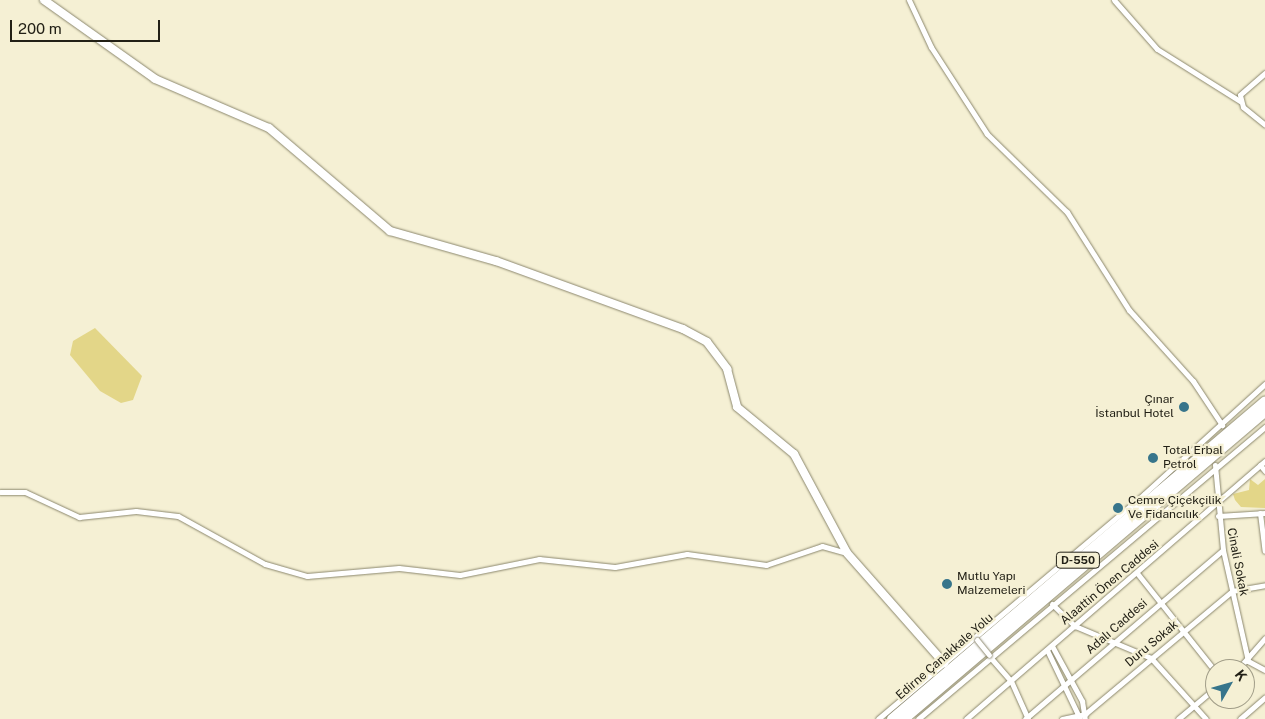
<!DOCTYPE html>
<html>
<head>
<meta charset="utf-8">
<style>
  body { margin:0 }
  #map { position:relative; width:1265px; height:719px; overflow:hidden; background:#f5f0d4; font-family:"Public Sans",sans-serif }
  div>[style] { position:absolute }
  .green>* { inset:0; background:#e3d688 }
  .roads { filter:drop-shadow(0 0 1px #8b876d) drop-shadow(0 0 1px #8b876d) }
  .street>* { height:5px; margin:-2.5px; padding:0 2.5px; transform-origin:2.5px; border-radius:2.5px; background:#fff }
  .secondary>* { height:8px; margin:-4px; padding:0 4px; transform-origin:4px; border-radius:4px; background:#fff }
  .highway>* { height:10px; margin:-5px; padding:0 5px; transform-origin:5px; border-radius:5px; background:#fff }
  .bridges { filter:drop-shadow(0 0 1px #8b876d) drop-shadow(0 0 1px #8b876d) }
  .street-bridge>* { height:5px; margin:-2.5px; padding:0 2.5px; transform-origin:2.5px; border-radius:2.5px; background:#fff }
  .dots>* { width:14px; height:14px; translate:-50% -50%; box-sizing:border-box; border:2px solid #f5f0d4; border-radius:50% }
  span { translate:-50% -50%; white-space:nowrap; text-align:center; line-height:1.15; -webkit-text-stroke:4.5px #f5f0d4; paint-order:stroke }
  .shield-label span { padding:1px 4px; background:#f5f0d4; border:1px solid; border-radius:4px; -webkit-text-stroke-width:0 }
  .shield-label { font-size:11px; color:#222016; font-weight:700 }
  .poi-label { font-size:12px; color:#222016 }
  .right { translate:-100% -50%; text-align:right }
  .left { translate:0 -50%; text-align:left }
  .street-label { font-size:12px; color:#222016 }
  .north { position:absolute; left:1205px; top:659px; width:50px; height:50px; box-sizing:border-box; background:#f5f0d4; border:1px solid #a19d88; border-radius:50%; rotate:52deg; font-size:14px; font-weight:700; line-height:20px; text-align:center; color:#222016 }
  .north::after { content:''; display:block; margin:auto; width:18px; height:22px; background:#37758b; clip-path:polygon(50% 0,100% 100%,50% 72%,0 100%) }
  .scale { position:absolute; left:10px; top:20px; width:150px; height:22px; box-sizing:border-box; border:2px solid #222016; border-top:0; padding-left:6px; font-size:15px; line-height:18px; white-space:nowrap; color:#222016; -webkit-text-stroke:4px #f5f0d4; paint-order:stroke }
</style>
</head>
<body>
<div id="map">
  <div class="green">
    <div style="clip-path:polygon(95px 328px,142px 376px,133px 400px,121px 403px,100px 391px,70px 355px,73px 341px)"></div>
    <div style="clip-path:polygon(1250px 479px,1258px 485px,1265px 479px,1265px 508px,1241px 507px,1235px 500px,1233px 494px,1249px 490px)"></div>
  </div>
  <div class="roads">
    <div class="street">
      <div style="left:909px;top:0;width:52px;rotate:64.9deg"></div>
      <div style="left:931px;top:47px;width:103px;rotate:57.2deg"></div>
      <div style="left:987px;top:134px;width:112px;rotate:44.3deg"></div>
      <div style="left:1067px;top:212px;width:116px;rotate:57.7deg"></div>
      <div style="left:1129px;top:310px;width:96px;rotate:48deg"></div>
      <div style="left:1193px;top:381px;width:53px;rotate:56.6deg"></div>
      <div style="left:1114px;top:0;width:65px;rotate:48.7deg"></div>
      <div style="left:1157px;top:49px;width:98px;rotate:32.1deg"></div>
      <div style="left:1265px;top:73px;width:33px;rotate:139deg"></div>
      <div style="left:1240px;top:95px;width:12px;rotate:76deg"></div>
      <div style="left:1243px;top:107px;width:28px;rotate:39deg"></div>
      <div style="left:1215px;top:465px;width:85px;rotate:84.6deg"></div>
      <div style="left:1223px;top:550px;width:114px;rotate:77.3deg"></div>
      <div style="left:1248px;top:661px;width:19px;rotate:28deg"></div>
      <div style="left:1260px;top:465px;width:8px;rotate:50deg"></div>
      <div style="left:0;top:492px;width:25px"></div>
      <div style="left:25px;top:492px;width:60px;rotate:24.8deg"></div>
      <div style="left:79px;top:517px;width:57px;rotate:-6deg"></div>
      <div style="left:136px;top:511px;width:42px;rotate:6.8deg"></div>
      <div style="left:178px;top:516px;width:99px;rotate:28.9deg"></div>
      <div style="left:265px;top:564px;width:44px;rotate:15.9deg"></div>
      <div style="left:307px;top:576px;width:92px;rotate:-5deg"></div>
      <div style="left:399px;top:568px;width:61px;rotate:6.5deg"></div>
      <div style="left:460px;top:575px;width:81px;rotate:-11.4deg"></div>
      <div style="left:539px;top:559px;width:76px;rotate:6deg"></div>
      <div style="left:615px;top:567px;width:73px;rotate:-10.2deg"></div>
      <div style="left:687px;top:554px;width:80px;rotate:7.9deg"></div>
      <div style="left:766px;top:565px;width:59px;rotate:-18.7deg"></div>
      <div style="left:822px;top:546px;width:26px;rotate:16deg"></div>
      <div style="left:1260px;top:513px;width:38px;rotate:83deg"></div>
      <div style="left:1218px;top:516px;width:47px;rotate:-3.7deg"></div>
      <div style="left:1137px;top:573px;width:125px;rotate:51.5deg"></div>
      <div style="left:1052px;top:604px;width:32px;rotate:44deg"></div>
      <div style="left:1075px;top:626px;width:82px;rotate:22.8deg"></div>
      <div style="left:1151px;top:658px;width:82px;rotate:48deg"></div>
      <div style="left:1052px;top:646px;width:63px;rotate:61.4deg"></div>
      <div style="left:1082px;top:701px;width:18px;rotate:81deg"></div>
      <div style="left:1047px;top:650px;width:76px;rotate:64.4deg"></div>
      <div style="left:990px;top:657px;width:32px;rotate:49deg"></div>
      <div style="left:1011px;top:681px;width:42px;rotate:65.9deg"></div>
      <div style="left:1238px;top:669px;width:41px;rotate:-48.9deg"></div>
      <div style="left:878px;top:719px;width:348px;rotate:-40.2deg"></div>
      <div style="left:1144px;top:494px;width:164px;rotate:-42.3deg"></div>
      <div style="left:918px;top:719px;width:454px;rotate:-40.1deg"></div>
      <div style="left:966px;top:719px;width:395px;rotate:-40.8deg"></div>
      <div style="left:1025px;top:719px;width:260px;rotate:-40.5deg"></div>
      <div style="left:1062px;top:719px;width:24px;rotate:-12deg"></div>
      <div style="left:1085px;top:714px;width:192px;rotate:-39.9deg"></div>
      <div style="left:1232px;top:591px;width:34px;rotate:-10deg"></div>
      <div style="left:1178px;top:719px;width:48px;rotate:-40deg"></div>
      <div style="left:1240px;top:719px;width:33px;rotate:-41deg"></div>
    </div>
    <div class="secondary">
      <div style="left:44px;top:0;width:136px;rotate:35.4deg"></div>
      <div style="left:155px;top:79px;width:124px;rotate:23.3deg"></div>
      <div style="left:269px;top:128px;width:159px;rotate:40.4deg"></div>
      <div style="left:390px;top:231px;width:110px;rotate:15.8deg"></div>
      <div style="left:496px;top:261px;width:199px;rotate:20deg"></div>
      <div style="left:683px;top:329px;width:27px;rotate:28deg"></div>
      <div style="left:707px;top:342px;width:34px;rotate:53deg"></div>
      <div style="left:727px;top:369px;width:39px;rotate:75deg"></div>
      <div style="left:737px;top:407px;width:74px;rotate:39.5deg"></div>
      <div style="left:794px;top:454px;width:112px;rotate:61.8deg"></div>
      <div style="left:847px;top:553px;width:147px;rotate:48.6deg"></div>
    </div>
    <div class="highway">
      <div style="left:892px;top:719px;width:490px;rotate:-40.4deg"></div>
      <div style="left:904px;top:719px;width:474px;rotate:-40.4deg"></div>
    </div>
  </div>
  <div class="bridges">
    <div class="street-bridge">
      <div style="left:977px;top:640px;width:19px;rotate:51deg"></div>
    </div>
  </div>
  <div class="dots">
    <div style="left:1184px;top:407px;background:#37758b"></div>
    <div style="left:1153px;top:458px;background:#37758b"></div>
    <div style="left:1118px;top:508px;background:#37758b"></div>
    <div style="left:947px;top:584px;background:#37758b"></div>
  </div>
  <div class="shield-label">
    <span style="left:1078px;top:560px">D-550</span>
  </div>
  <div class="poi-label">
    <span class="right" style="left:1174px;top:407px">Çınar<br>İstanbul Hotel</span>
    <span class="left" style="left:1163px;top:458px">Total Erbal<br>Petrol</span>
    <span class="left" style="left:1128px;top:508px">Cemre Çiçekçilik<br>Ve Fidancılık</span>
    <span class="left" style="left:957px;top:584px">Mutlu Yapı<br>Malzemeleri</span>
  </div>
  <div class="street-label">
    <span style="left:1237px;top:562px;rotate:79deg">Cinali Sokak</span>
    <span style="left:1110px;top:583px;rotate:-40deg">Alaattin Önen Caddesi</span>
    <span style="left:1117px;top:627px;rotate:-41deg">Adalı Caddesi</span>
    <span style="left:1152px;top:644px;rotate:-40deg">Duru Sokak</span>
    <span style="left:945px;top:657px;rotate:-41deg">Edirne Çanakkale Yolu</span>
  </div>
  <div class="north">K</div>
  <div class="scale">200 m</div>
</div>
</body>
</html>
